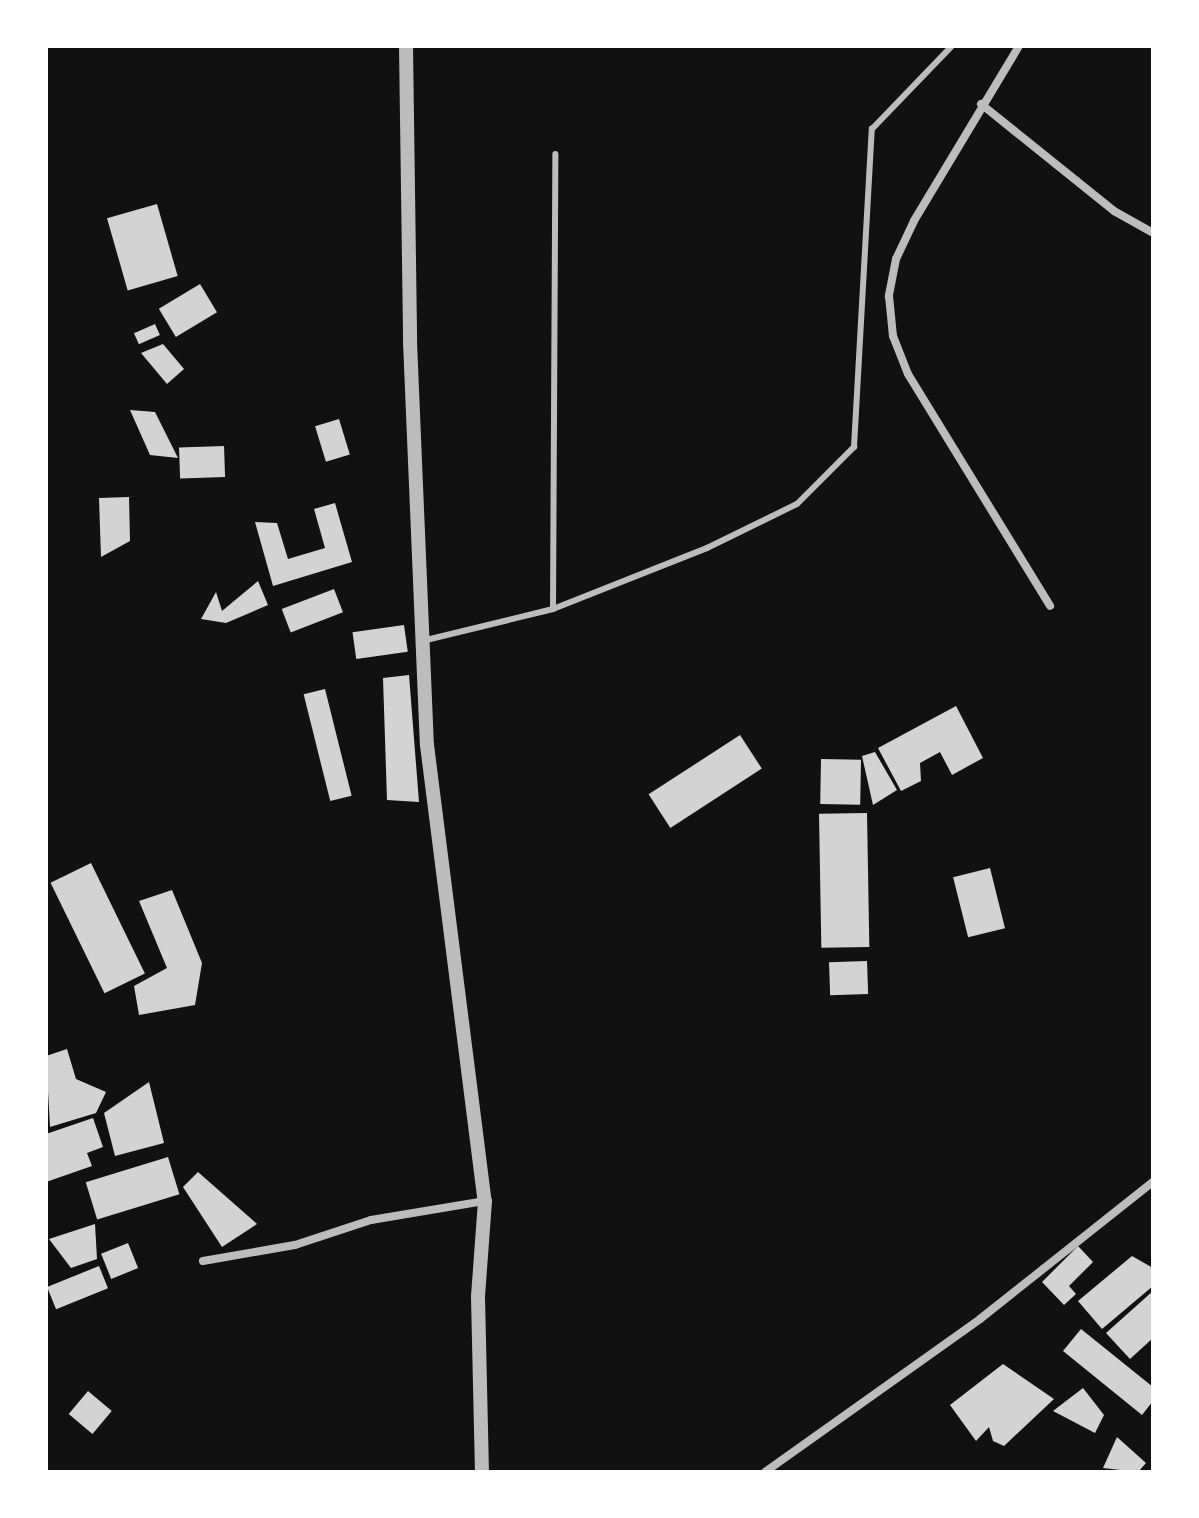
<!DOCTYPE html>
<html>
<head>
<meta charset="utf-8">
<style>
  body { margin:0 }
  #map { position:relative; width:1199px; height:1518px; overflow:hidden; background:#111; font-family:"Open Sans",sans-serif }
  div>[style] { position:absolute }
  .building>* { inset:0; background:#d3d3d3; transform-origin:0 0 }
  .service>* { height:6px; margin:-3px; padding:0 3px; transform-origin:3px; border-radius:3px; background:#bcbcbc }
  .minor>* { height:8px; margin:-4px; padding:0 4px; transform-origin:4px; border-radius:4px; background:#bcbcbc }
  .tertiary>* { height:14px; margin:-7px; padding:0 7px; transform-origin:7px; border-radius:7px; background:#bcbcbc }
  span { translate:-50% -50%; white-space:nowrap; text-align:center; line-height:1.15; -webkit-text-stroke:6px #fff; paint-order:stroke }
  .frame { position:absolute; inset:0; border:48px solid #fff; pointer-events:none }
</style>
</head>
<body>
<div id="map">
  <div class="building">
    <div style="left:157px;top:204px;width:75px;height:52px;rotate:74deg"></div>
    <div style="left:200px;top:284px;width:33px;height:48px;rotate:59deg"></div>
    <div style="left:155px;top:324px;width:12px;height:23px;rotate:66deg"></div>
    <div style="clip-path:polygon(163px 344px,184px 369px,167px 384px,141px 353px)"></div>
    <div style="clip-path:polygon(130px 410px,155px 412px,178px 458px,150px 455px)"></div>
    <div style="left:339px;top:419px;width:37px;height:25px;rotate:73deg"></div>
    <div style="left:224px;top:446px;width:31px;height:45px;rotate:88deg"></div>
    <div style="clip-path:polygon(129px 497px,130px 541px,101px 557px,99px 498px)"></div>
    <div style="clip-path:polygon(335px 503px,352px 562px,273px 586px,255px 522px,277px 523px,288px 559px,325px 548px,314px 509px)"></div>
    <div style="clip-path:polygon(258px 581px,268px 605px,226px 623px,201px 619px,216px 592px,222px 611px)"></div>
    <div style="left:334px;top:589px;width:25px;height:56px;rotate:69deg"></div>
    <div style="left:404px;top:625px;width:27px;height:52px;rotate:82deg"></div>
    <div style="clip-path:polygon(409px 675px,419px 802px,387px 800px,383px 678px)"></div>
    <div style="left:325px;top:689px;width:110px;height:22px;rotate:76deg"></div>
    <div style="clip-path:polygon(956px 706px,983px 758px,952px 775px,940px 752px,920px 763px,921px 781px,901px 791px,878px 748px)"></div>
    <div style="left:740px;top:735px;width:40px;height:109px;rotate:57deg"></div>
    <div style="clip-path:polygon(875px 752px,897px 790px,873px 805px,862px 756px)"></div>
    <div style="left:821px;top:759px;width:40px;height:45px;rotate:1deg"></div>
    <div style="left:867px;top:813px;width:134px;height:48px;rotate:89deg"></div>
    <div style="left:91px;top:863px;width:123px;height:45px;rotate:64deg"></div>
    <div style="left:990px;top:868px;width:62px;height:38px;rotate:76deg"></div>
    <div style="clip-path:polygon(172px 890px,202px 963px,195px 1005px,139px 1015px,134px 986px,167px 968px,139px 901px)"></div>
    <div style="left:867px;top:961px;width:33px;height:38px;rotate:88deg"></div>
    <div style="clip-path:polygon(67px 1049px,76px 1079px,106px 1092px,96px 1113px,50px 1127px,46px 1056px)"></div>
    <div style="clip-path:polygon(149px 1082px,164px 1143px,115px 1156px,104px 1113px)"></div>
    <div style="clip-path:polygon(93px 1118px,103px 1147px,87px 1153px,92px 1166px,46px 1182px,46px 1134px)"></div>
    <div style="left:168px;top:1157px;width:39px;height:86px;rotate:73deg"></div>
    <div style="clip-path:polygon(198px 1172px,257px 1224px,222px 1247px,183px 1187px)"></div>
    <div style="clip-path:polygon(95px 1224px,97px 1259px,71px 1268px,49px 1239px)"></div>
    <div style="left:128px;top:1243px;width:27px;height:29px;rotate:68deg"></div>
    <div style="clip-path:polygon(1078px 1246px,1093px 1262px,1069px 1286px,1076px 1294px,1064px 1305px,1042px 1282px)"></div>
    <div style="clip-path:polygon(1132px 1256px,1153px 1268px,1153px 1286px,1102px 1329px,1078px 1301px)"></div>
    <div style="left:99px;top:1266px;width:24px;height:56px;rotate:68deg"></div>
    <div style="clip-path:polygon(1153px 1291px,1153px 1338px,1130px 1359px,1106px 1333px)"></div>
    <div style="clip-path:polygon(1081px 1329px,1153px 1387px,1153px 1401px,1142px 1415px,1063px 1351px)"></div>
    <div style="clip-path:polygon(1003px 1364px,1054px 1399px,1004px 1446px,993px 1441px,989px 1427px,976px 1441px,950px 1405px)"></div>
    <div style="clip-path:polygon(1083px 1388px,1104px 1415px,1095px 1433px,1053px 1411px)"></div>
    <div style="left:88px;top:1391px;width:31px;height:30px;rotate:40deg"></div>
    <div style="clip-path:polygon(1117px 1437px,1146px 1463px,1138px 1472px,1103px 1468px)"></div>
  </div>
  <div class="service">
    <div style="left:553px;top:609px;width:455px;rotate:-89.7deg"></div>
    <div style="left:422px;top:641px;width:135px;rotate:-13.7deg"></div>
    <div style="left:553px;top:609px;width:166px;rotate:-21.6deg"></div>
    <div style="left:707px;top:548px;width:100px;rotate:-26.1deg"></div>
    <div style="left:797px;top:504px;width:81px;rotate:-45deg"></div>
    <div style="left:854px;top:447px;width:319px;rotate:-86.8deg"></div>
    <div style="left:872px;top:129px;width:115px;rotate:-46.1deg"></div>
  </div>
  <div class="minor">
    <div style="left:1019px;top:46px;width:204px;rotate:121deg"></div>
    <div style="left:914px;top:221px;width:42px;rotate:115.3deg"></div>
    <div style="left:896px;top:259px;width:38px;rotate:101deg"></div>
    <div style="left:889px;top:296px;width:40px;rotate:84.3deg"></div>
    <div style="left:893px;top:336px;width:41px;rotate:68.5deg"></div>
    <div style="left:908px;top:374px;width:272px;rotate:58.5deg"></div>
    <div style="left:981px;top:104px;width:171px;rotate:38.8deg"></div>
    <div style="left:1114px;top:211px;width:45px;rotate:29.4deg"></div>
    <div style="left:203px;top:1261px;width:93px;rotate:-9.9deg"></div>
    <div style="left:295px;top:1245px;width:80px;rotate:-18.2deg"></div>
    <div style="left:371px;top:1220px;width:116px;rotate:-9.5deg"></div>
    <div style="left:765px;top:1472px;width:264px;rotate:-35.4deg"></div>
    <div style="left:980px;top:1319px;width:221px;rotate:-38.4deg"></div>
  </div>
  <div class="tertiary">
    <div style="left:406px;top:46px;width:296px;rotate:89.2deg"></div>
    <div style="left:410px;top:342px;width:403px;rotate:87.6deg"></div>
    <div style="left:427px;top:745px;width:460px;rotate:82.8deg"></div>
    <div style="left:485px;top:1201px;width:96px;rotate:94.2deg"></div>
    <div style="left:478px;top:1297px;width:175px;rotate:88.7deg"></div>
  </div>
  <div class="frame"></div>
</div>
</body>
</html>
